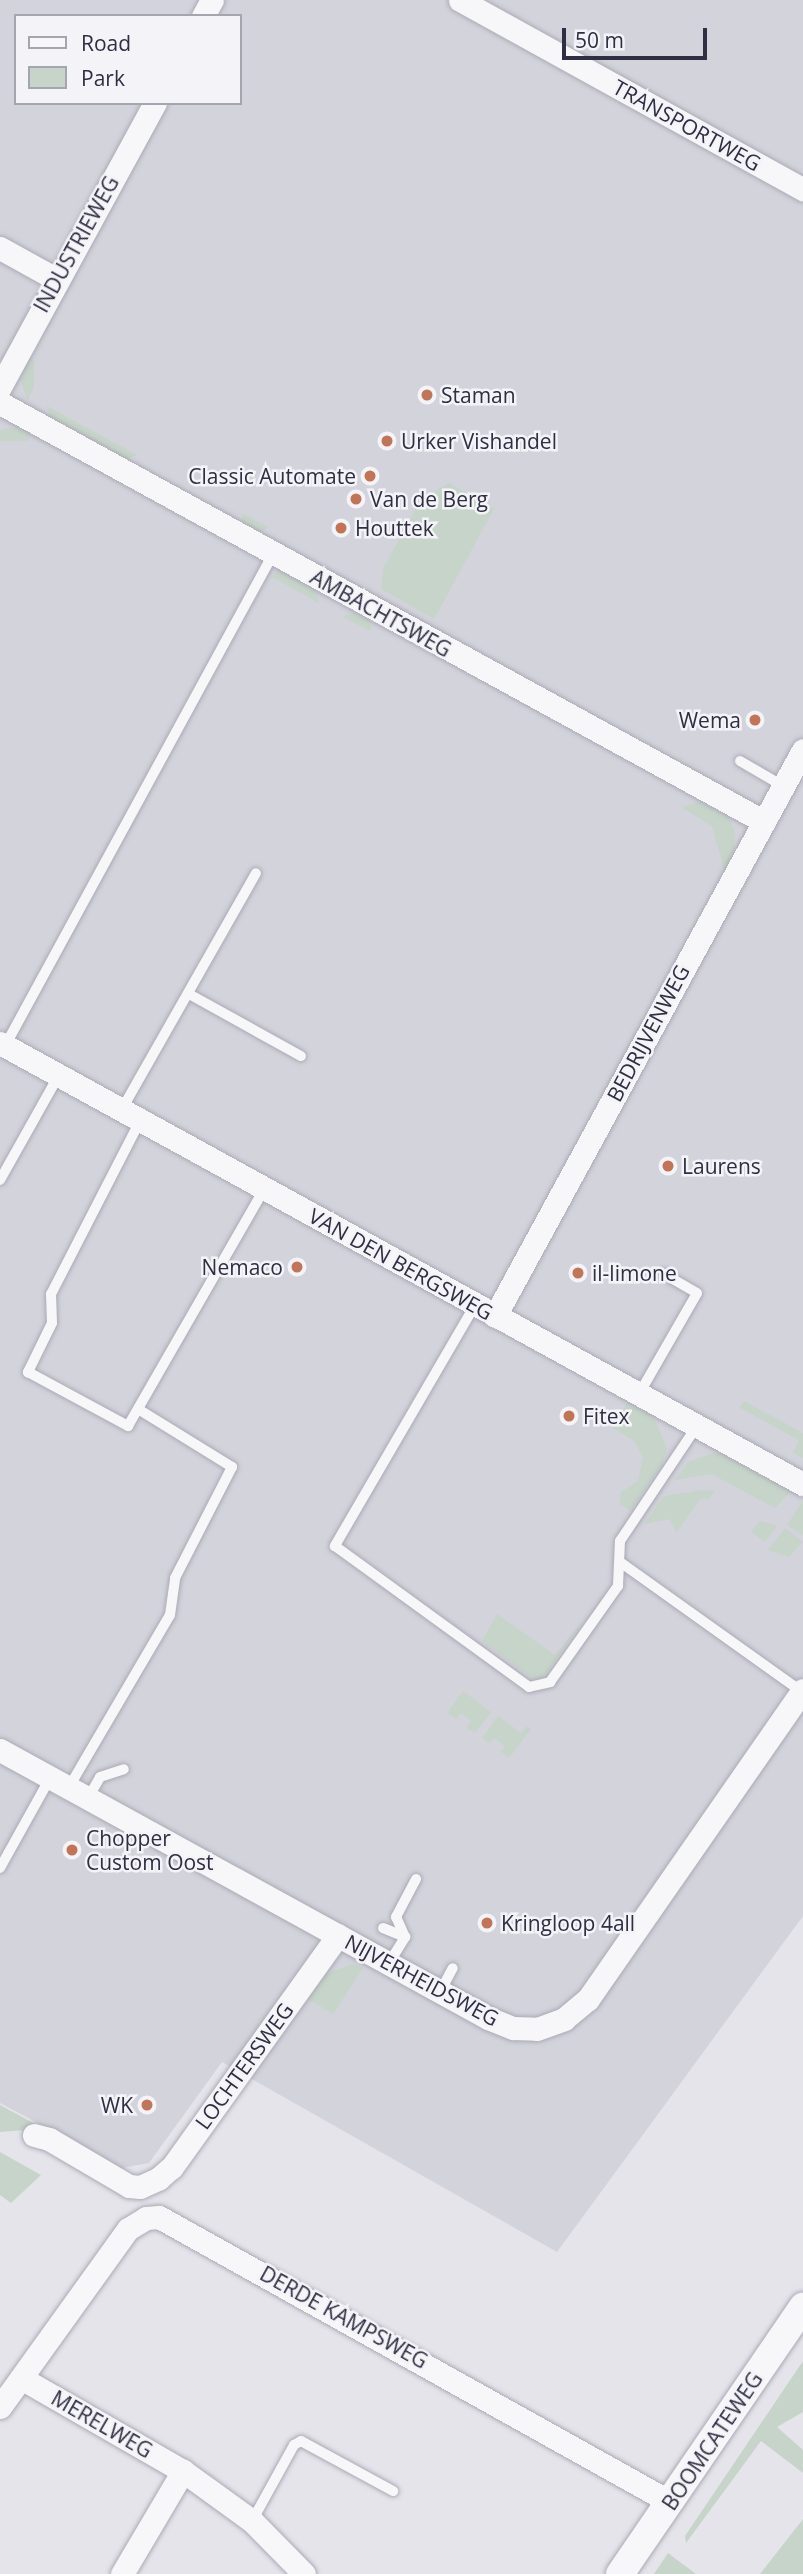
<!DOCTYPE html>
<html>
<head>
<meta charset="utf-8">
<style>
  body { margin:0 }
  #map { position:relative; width:803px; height:2574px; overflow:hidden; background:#e5e4eb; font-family:"Open Sans",sans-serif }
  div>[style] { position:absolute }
  .built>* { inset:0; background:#d3d3dc }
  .green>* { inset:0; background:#c6d4c9 }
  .roads { filter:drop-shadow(0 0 2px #abaab5) drop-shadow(0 0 2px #abaab5) }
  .service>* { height:10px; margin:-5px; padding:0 5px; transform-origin:5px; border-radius:5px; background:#f7f7f9 }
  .minor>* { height:23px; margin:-11.5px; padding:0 11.5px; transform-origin:11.5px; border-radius:11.5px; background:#f7f7f9 }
  .tertiary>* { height:28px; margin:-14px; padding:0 14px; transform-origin:14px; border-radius:14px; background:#f7f7f9 }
  .dots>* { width:19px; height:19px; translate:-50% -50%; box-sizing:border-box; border:4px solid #f4f4f8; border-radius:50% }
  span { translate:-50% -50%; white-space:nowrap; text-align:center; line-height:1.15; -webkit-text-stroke:5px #f4f4f8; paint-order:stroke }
  .street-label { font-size:21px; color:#2f2e42 }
  .poi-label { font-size:21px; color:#2f2e42 }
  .left { translate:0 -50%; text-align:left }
  .right { translate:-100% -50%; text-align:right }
  .legend { position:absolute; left:14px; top:14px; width:228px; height:91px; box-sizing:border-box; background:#f4f4f8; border:2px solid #a5a5af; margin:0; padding:9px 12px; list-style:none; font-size:21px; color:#2f2e42 }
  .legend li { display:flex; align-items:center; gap:14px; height:35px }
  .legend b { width:35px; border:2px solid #a5a5af }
  .scale { position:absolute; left:562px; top:28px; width:145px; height:32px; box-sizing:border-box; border:4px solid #2f2e42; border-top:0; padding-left:9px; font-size:21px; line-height:24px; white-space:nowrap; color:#2f2e42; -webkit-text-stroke:5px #f4f4f8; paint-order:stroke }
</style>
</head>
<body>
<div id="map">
  <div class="built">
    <div style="clip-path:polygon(evenodd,0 0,803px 0,803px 1916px,557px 2252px,222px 2062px,149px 2163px,122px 2168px,0 2103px,0 0,16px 16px,240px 16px,240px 103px,16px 103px,16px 16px)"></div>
  </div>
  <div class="green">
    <div style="clip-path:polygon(26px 358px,34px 360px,34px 387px,27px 401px,21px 380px)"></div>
    <div style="clip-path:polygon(47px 406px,137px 455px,123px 460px,50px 421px)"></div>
    <div style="clip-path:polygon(16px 427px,32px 432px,27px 441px,0 441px,0 430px)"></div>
    <div style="clip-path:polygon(449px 483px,494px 509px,434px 619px,381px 589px,383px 569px,421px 499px)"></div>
    <div style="clip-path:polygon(242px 513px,268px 527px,258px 534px,243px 526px)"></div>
    <div style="clip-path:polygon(280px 568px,315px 586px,319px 603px,272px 577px)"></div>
    <div style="clip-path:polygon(359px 610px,372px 618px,370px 631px,343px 617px)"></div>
    <div style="clip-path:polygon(701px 802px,727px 815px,735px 831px,734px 856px,725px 873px,712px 826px,681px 807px)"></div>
    <div style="clip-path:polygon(628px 1401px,653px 1416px,667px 1449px,662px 1465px,630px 1511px,620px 1504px,621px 1492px,638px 1481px,643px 1456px,634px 1441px,613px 1428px)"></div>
    <div style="clip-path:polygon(744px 1401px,803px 1433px,803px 1458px,793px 1453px,799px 1440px,740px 1408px)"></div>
    <div style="clip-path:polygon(713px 1453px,728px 1455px,792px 1490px,775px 1508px,712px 1474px,675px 1480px,688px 1462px)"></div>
    <div style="clip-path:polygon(703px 1490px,715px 1491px,708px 1500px,701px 1498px,676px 1533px,670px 1519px,644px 1524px,664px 1496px)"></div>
    <div style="clip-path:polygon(803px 1501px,803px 1535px,787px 1525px)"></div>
    <div style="clip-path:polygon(760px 1521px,777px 1526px,765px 1542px,751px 1532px)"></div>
    <div style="clip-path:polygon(785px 1528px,803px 1542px,789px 1557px,768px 1550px)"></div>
    <div style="clip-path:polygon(497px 1614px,555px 1655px,583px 1621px,544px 1677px,535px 1680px,482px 1641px)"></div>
    <div style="clip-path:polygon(463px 1691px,491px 1712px,475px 1733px,466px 1728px,471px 1721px,461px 1713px,456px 1719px,447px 1713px)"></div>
    <div style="clip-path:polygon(498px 1716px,521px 1733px,527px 1726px,531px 1729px,509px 1758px,501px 1752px,505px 1746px,494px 1738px,489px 1743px,482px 1738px)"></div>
    <div style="clip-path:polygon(353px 1964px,363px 1968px,333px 2014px,303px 1996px,319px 1976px)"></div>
    <div style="clip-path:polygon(0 2105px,37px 2125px,38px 2129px,0 2132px)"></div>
    <div style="clip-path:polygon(0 2152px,41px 2175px,11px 2203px,0 2195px)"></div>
    <div style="clip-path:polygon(803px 2361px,803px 2412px,777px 2427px,803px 2450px,803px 2473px,761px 2441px,686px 2543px,685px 2536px)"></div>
    <div style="clip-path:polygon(803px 2519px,803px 2574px,760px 2574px)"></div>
    <div style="clip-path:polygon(668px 2553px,696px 2574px,654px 2574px)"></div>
  </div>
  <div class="roads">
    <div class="service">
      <div style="left:740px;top:761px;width:50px;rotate:30.2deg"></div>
      <div style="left:189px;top:994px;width:128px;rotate:29deg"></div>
      <div style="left:5px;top:1046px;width:560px;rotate:-61.42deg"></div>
      <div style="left:122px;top:1109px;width:271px;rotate:-60.4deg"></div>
      <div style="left:141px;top:1119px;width:197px;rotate:117.2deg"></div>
      <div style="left:51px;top:1294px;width:29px;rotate:88deg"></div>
      <div style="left:52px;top:1323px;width:55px;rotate:116.1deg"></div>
      <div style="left:28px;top:1372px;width:114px;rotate:28.4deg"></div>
      <div style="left:128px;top:1426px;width:275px;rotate:-60.1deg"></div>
      <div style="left:0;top:1180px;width:120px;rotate:-60.7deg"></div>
      <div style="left:475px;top:1305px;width:279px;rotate:120.2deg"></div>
      <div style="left:335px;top:1546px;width:240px;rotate:36deg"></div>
      <div style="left:529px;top:1687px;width:22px;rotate:-13deg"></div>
      <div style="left:550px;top:1682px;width:118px;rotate:-54.7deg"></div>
      <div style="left:618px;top:1586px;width:45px;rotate:-87.5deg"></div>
      <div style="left:620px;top:1541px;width:138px;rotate:-56.2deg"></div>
      <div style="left:639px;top:1394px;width:116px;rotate:-60.1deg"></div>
      <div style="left:697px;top:1293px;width:38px;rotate:-150deg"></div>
      <div style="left:620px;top:1562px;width:224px;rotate:35.5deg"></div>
      <div style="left:69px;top:1787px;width:199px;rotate:-59.6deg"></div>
      <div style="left:170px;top:1615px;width:37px;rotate:-82deg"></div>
      <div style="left:175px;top:1578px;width:125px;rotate:-62.8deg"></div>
      <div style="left:232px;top:1467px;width:110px;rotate:-148.3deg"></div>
      <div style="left:88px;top:1798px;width:24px;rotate:-60deg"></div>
      <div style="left:100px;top:1777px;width:25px;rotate:-18deg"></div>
      <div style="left:0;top:1868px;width:103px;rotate:-60.9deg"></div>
      <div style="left:383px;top:1928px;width:24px;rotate:22deg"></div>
      <div style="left:389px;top:1963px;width:31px;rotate:-58deg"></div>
      <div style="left:405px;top:1937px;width:22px;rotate:-114deg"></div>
      <div style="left:396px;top:1917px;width:43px;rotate:-62.2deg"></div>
      <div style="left:440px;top:1992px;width:27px;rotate:-62deg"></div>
      <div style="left:252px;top:2521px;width:87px;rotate:-61.1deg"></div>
      <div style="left:294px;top:2445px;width:8px;rotate:-30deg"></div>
      <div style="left:301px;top:2441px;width:105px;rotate:28.5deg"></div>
    </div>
    <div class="minor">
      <div style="left:460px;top:0;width:392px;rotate:28.9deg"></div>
      <div style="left:203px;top:16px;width:18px;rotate:-61deg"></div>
      <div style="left:0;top:248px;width:64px;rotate:29deg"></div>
      <div style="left:0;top:387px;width:324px;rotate:-61.4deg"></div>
      <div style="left:0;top:403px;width:870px;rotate:28.72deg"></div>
      <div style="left:0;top:1043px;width:916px;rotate:28.78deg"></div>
      <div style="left:495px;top:1316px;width:644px;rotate:-61.45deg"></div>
      <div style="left:0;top:1750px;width:557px;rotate:28.77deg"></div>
      <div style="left:488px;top:2018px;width:27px;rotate:22deg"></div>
      <div style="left:513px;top:2028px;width:24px;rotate:2deg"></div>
      <div style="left:537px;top:2029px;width:29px;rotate:-20deg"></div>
      <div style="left:564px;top:2019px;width:31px;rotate:-40deg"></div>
      <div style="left:588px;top:1999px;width:376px;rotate:-55.2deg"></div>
      <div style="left:34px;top:2135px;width:16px;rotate:15deg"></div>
      <div style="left:49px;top:2139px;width:93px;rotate:30.4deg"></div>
      <div style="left:129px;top:2186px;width:11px;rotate:5deg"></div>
      <div style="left:140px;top:2187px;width:20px;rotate:-24deg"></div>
      <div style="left:158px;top:2179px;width:18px;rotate:-41deg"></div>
      <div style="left:172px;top:2167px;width:285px;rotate:-54.4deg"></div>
      <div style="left:21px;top:2378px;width:187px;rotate:29.9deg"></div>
      <div style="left:183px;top:2471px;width:85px;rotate:35.9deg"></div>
      <div style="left:252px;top:2521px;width:74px;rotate:45.5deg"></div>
      <div style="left:0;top:2407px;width:219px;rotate:-54.3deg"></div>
      <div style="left:128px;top:2229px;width:21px;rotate:-31deg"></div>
      <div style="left:146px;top:2218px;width:13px;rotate:-4deg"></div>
      <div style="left:159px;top:2217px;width:585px;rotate:29.15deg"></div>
      <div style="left:122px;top:2574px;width:120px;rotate:-59.4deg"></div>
    </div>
    <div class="tertiary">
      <div style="left:620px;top:2574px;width:324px;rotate:-55.6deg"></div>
    </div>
  </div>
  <div class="dots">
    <div style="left:427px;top:395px;background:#c27457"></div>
    <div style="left:387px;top:441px;background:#c27457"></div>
    <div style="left:370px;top:476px;background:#c27457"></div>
    <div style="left:356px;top:499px;background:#c27457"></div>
    <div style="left:341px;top:528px;background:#c27457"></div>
    <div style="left:755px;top:720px;background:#c27457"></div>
    <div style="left:668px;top:1166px;background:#c27457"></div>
    <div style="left:297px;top:1267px;background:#c27457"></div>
    <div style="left:578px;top:1273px;background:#c27457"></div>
    <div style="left:569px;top:1416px;background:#c27457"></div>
    <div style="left:72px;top:1850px;background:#c27457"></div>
    <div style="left:487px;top:1923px;background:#c27457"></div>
    <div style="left:147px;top:2105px;background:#c27457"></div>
  </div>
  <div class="street-label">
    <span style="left:687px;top:125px;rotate:29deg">TRANSPORTWEG</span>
    <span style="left:76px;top:244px;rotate:-61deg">INDUSTRIEWEG</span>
    <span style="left:381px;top:613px;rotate:29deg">AMBACHTSWEG</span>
    <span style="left:648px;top:1033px;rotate:-62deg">BEDRIJVENWEG</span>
    <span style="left:401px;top:1264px;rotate:29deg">VAN DEN BERGSWEG</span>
    <span style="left:422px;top:1980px;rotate:28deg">NIJVERHEIDSWEG</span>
    <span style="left:244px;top:2066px;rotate:-54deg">LOCHTERSWEG</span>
    <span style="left:344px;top:2317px;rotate:29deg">DERDE KAMPSWEG</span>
    <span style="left:102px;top:2424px;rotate:30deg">MERELWEG</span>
    <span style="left:712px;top:2441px;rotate:-56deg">BOOMCATEWEG</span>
  </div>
  <div class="poi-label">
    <span class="left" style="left:441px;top:395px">Staman</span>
    <span class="left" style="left:401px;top:441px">Urker Vishandel</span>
    <span class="right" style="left:356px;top:476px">Classic Automate</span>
    <span class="left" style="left:370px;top:499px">Van de Berg</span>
    <span class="left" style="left:355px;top:528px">Houttek</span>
    <span class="right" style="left:741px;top:720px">Wema</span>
    <span class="left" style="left:682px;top:1166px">Laurens</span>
    <span class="right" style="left:283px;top:1267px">Nemaco</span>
    <span class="left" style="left:592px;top:1273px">il-limone</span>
    <span class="left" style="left:583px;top:1416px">Fitex</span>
    <span class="left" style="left:86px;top:1850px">Chopper<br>Custom Oost</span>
    <span class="left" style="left:501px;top:1923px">Kringloop 4all</span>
    <span class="right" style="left:133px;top:2105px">WK</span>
  </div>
  <ul class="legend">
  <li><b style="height:9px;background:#f7f7f9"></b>Road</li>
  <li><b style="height:19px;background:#c6d4c9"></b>Park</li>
  </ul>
  <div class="scale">50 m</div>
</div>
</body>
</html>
